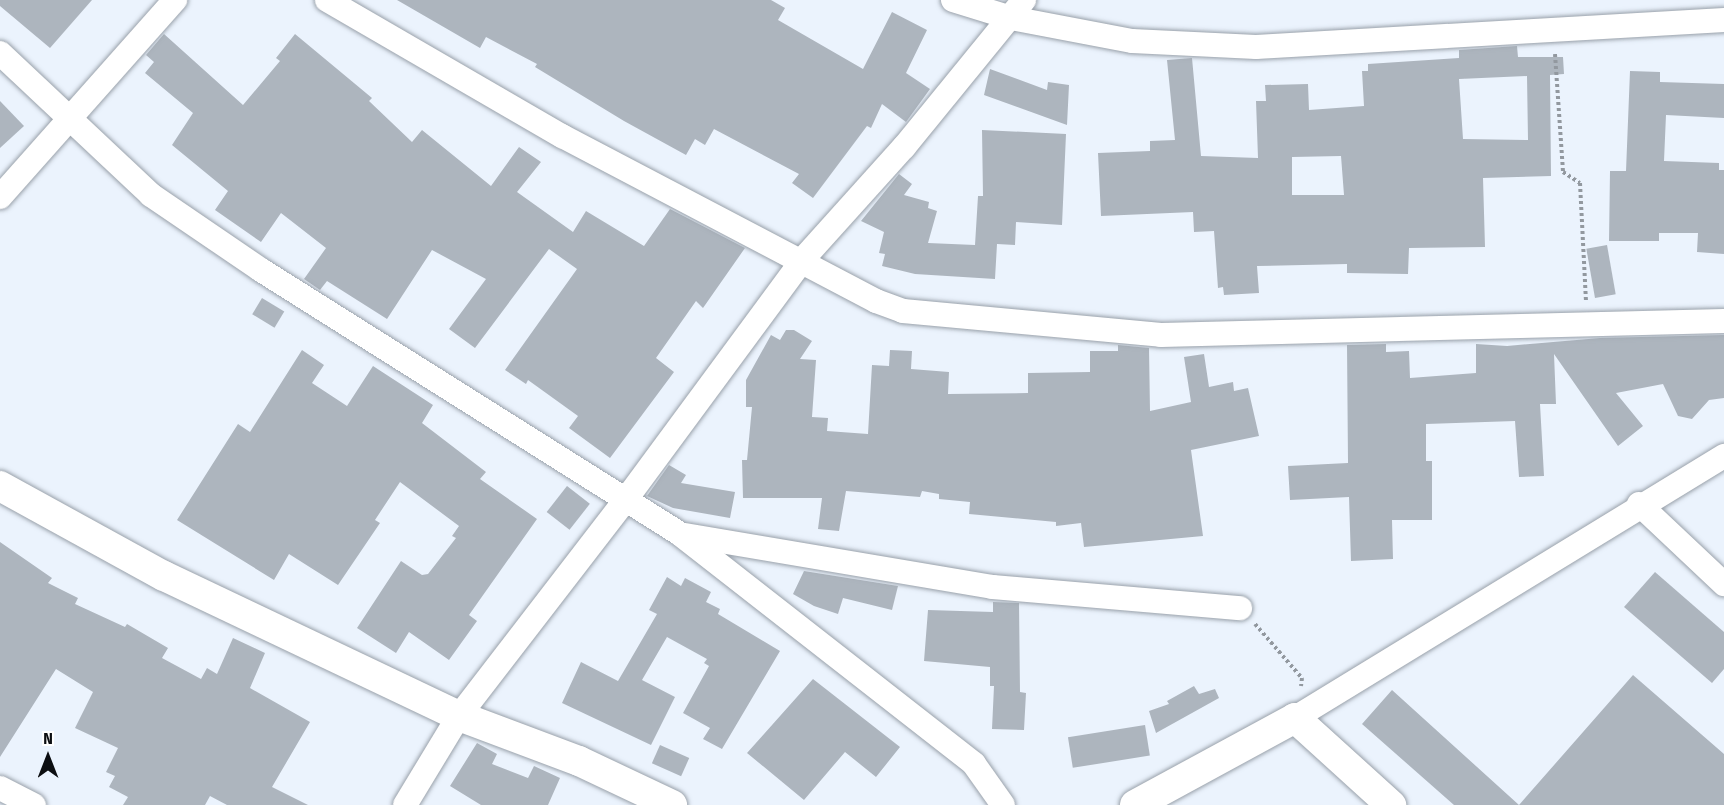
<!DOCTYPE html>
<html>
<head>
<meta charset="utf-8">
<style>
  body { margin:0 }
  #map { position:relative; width:1724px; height:805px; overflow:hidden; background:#ebf3fd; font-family:"Fira Sans Condensed",sans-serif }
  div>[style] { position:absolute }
  .building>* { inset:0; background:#adb5be; transform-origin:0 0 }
  .path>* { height:4px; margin-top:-2px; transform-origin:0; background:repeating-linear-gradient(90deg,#92989f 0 3px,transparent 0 6px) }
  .roads { filter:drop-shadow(0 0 2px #99a1aa) drop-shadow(0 0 2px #99a1aa) }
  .minor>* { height:24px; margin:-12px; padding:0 12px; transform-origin:12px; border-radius:12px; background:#fff }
  .tertiary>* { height:30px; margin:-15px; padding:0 15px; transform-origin:15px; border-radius:15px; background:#fff }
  span { translate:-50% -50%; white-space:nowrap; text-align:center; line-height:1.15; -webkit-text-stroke:6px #fff; paint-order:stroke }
  .north { position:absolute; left:18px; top:727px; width:60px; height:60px; -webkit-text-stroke:4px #fff; paint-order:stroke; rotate:0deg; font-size:16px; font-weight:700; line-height:24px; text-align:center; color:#0c0e11 }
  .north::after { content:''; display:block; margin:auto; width:21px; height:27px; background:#0c0e11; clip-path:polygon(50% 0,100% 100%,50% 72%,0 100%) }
</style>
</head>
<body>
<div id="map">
  <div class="building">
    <div style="clip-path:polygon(0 0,92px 0,50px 48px,0 6px)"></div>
    <div style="clip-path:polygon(397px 0,771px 0,785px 8px,778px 20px,863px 69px,892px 12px,927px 30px,906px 73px,930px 89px,906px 122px,882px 104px,871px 128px,867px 126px,813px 198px,792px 183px,799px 174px,714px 129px,705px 145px,695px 139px,686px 155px,624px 121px,535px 67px,537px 64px,486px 37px,480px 48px)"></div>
    <div style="clip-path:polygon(164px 34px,243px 105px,280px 61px,276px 58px,295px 34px,372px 98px,369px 101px,412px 142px,422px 130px,491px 186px,519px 147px,541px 162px,517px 192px,573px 232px,586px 211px,644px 246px,670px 209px,745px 248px,703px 308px,696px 301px,656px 358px,674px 372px,610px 458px,569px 428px,578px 416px,528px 380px,526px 384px,505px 370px,577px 269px,549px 249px,475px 348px,449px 329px,486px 279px,432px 250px,387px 319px,327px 281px,320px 290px,304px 279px,326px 248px,281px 213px,261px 242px,215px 210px,228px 191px,172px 145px,193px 113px,145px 73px,154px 62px,146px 55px)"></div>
    <div style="clip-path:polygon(evenodd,1517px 46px,1518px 57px,1563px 57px,1564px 74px,1550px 75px,1551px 176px,1483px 178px,1485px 247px,1409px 248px,1408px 274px,1347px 273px,1347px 264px,1257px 266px,1259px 293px,1224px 295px,1223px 287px,1218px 288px,1214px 231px,1194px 232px,1193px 212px,1101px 216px,1098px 153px,1150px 151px,1150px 141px,1175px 140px,1167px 60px,1192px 58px,1201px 156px,1258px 158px,1256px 101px,1266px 101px,1265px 85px,1308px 84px,1309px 110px,1364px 106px,1362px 71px,1368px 71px,1368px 64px,1459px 58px,1459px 50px,1517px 46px,1527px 76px,1528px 140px,1463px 139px,1459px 79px,1527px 76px,1517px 46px,1341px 156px,1344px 195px,1292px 195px,1292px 157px,1341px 156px)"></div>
    <div style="clip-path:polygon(990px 69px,1047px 90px,1048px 82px,1069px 85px,1067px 125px,984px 95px)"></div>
    <div style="clip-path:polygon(1630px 71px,1660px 72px,1660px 82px,1724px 84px,1724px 118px,1666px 115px,1664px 161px,1719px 163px,1719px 170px,1724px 170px,1724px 254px,1697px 252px,1698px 233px,1659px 233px,1659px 241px,1609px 241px,1610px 171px,1626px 171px)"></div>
    <div style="clip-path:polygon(0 101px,24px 126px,0 148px)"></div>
    <div style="clip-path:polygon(982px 130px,1066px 134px,1062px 225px,1016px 222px,1015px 245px,997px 244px,995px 279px,915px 274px,882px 266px,885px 254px,879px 253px,884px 232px,861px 221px,899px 174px,912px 184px,904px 195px,929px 202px,928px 208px,937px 211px,928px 243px,975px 245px,978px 196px,983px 196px)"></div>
    <div style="left:1607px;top:245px;width:50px;height:21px;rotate:80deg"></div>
    <div style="left:262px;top:298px;width:26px;height:19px;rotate:31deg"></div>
    <div style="clip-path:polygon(786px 330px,794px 330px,812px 341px,800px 359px,816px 360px,812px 417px,828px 418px,827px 431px,868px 434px,872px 365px,889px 366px,890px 350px,912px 351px,911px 369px,949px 372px,948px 394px,1028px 393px,1028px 373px,1090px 372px,1090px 351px,1118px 351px,1118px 345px,1149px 348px,1150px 411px,1191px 402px,1184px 357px,1204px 354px,1209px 387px,1233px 382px,1234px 391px,1248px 388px,1259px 436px,1191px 450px,1203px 536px,1084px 547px,1081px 523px,1056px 526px,1056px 522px,969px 514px,970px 502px,939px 499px,939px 494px,922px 491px,920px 497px,846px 491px,839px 531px,818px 529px,822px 498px,743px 498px,742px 460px,747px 460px,752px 407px,746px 407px,746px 380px,771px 335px,780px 340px)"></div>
    <div style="clip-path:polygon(1724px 335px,1724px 398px,1709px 400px,1692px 419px,1678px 416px,1663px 384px,1616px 393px,1643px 426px,1618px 446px,1554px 354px,1556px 404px,1540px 404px,1544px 476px,1519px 477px,1515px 421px,1426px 424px,1426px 461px,1432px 461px,1432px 520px,1392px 520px,1393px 559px,1351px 561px,1349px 497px,1290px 500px,1288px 466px,1348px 463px,1347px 345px,1386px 344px,1386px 352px,1409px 351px,1410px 378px,1476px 373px,1476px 344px,1507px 346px,1600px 338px)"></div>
    <div style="clip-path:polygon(302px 350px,324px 365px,312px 383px,347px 406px,373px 366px,433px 405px,422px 423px,486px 472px,480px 479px,537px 519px,469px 615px,477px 621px,449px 660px,409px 632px,396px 653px,357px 628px,401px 561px,422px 575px,428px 574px,456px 538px,452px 536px,459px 526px,400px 482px,375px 520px,380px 523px,338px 585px,289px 554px,274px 580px,177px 520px,238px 424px,250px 432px)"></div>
    <div style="clip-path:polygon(669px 465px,686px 475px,681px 483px,735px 492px,730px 518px,673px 508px,647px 496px)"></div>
    <div style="left:567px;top:486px;width:29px;height:33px;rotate:38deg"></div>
    <div style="clip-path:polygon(0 542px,52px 578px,48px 583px,78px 598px,75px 604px,125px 627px,127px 624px,168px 648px,162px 658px,201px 679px,207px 668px,217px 674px,233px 638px,265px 653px,250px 688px,310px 722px,272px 787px,308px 805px,227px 805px,210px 796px,205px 805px,123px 805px,128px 797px,109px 787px,115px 776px,106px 772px,118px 748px,75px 728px,93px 692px,56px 669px,0 757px)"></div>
    <div style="clip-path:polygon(804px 571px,898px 586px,892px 610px,843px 598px,838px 614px,814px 606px,793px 594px)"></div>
    <div style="clip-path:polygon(1655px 572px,1724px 632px,1724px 669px,1712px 683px,1624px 607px)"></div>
    <div style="clip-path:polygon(667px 577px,681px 586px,685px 578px,711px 592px,706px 602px,720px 609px,718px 614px,780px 651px,722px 749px,703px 739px,710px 728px,683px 713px,709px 666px,704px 663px,707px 659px,667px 637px,642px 680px,675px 697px,651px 745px,562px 703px,581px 662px,618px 681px,657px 614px,649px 610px)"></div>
    <div style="clip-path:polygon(993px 602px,1019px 603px,1020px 692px,1026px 693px,1024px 730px,992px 729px,994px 686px,990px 686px,990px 667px,924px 661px,928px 610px,993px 612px)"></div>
    <div style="clip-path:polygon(1633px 675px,1724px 754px,1724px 805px,1454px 805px,1362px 724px,1392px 690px,1519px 805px)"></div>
    <div style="clip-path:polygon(813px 679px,900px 747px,876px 777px,845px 752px,804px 800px,747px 753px)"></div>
    <div style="clip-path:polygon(1194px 686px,1199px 694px,1215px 689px,1219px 698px,1156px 733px,1149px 711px,1169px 704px,1167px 701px)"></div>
    <div style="left:1145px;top:725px;width:31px;height:78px;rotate:81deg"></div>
    <div style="clip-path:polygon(477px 743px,497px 754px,492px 764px,528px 778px,534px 766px,560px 778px,548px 805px,481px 805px,450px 786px)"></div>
    <div style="left:660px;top:745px;width:32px;height:20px;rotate:24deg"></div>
  </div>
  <div class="path">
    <div style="left:1555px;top:54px;width:118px;rotate:86.1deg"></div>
    <div style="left:1563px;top:172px;width:20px;rotate:33deg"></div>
    <div style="left:1580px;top:183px;width:118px;rotate:87.1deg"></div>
    <div style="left:1255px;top:624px;width:72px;rotate:49deg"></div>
    <div style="left:1302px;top:678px;width:8px;rotate:97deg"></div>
  </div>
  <div class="roads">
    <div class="minor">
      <div style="left:327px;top:0;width:272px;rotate:30.1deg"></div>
      <div style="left:562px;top:136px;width:355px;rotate:27.7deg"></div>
      <div style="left:876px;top:301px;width:29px;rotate:20deg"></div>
      <div style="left:903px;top:311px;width:259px;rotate:5.3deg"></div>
      <div style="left:1161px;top:335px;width:563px;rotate:-1.42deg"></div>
      <div style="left:953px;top:0;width:61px;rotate:17.2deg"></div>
      <div style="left:1011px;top:18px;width:123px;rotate:10.8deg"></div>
      <div style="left:1132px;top:41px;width:124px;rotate:2.8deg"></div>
      <div style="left:1256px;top:47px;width:469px;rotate:-3.3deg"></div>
      <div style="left:0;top:53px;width:207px;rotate:43.2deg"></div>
      <div style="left:151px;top:195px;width:133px;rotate:34.3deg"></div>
      <div style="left:261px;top:270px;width:495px;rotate:32.2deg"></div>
      <div style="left:680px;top:534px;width:373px;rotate:38deg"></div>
      <div style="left:974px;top:764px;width:50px;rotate:54.7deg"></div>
      <div style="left:0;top:197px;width:264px;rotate:-48.4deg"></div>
      <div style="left:1639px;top:504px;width:117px;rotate:43.3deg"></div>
      <div style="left:685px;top:535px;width:312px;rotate:9.6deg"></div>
      <div style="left:993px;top:587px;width:248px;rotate:4.9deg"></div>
      <div style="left:1295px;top:718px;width:503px;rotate:-31.41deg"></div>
      <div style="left:0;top:788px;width:38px;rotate:27deg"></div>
      <div style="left:405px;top:805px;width:104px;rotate:-58.8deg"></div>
      <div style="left:459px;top:716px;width:270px;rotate:-52.4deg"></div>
      <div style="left:624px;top:502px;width:302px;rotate:-53.6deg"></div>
      <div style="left:803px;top:259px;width:151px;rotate:-48deg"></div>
      <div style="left:904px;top:147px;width:190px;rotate:-50.8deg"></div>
    </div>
    <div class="tertiary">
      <div style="left:0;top:486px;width:187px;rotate:28.8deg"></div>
      <div style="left:164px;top:576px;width:327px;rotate:25.4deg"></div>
      <div style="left:459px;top:716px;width:128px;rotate:20.6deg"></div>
      <div style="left:579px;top:761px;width:103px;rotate:25.3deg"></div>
      <div style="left:1135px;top:805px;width:182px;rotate:-28.5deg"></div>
      <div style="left:1295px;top:718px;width:130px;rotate:42.2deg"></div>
    </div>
  </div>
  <div class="north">N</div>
</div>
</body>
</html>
